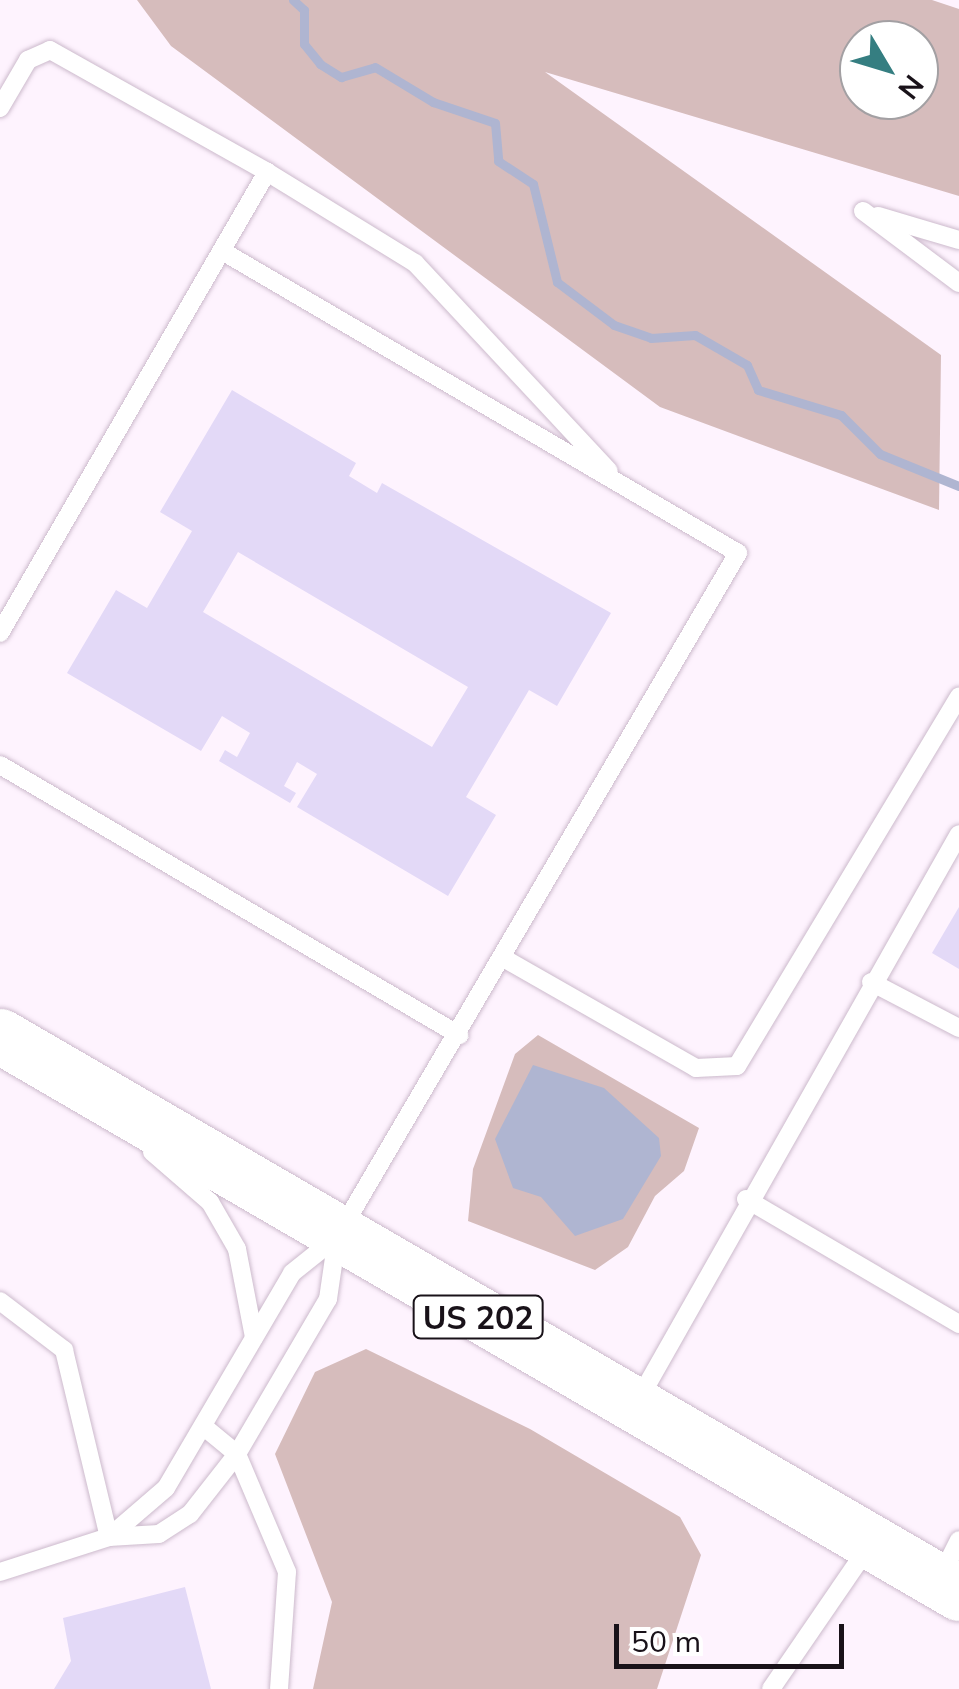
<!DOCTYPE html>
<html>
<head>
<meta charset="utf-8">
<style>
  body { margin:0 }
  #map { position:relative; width:959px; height:1689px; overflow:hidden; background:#fef3fe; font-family:Mulish,sans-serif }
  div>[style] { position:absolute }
  .green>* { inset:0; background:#d6bcbc }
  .water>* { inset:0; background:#afb5d1 }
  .stream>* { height:9px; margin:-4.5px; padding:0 4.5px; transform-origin:4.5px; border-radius:4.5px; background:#afb5d1 }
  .building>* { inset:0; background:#e3d9f7 }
  .roads { filter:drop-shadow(0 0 2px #ccbacc) drop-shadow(0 0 2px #ccbacc) }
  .lane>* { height:18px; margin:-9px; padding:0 9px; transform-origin:9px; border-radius:9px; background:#fff }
  .highway>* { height:55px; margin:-27.5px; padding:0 27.5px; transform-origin:27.5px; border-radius:27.5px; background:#fff }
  span { translate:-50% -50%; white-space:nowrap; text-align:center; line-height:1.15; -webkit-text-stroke:9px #fff; paint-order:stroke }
  .shield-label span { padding:2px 8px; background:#fff; border:2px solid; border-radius:8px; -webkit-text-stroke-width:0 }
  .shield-label { font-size:32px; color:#191219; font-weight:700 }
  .north { position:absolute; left:839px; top:20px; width:100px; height:100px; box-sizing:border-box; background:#fff; border:2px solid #a3a0a3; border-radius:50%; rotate:128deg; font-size:28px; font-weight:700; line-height:40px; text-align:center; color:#191219 }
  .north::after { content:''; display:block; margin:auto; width:35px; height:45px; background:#357e81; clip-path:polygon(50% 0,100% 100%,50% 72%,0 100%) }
  .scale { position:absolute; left:614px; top:1624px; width:230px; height:45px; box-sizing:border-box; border:5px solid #191219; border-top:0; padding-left:12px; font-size:30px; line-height:35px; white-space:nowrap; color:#191219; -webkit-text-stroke:8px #fff; paint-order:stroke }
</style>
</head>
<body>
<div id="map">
  <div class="green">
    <div style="clip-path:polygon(evenodd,137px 0,932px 0,959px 9px,959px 196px,545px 72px,941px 355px,939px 510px,660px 407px,171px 46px,137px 0,859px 40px,919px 40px,919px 100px,859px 100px,859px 40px)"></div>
    <div style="clip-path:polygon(538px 1035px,699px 1128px,684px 1171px,655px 1196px,628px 1247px,595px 1270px,468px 1221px,473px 1169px,515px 1054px)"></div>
    <div style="clip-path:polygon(366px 1349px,530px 1429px,680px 1517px,701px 1555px,657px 1689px,313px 1689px,332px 1602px,275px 1454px,315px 1372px)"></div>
  </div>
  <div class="water">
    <div style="clip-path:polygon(533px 1065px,604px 1088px,659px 1138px,661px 1156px,623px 1219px,575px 1236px,541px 1197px,513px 1188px,495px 1139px)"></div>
  </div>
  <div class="stream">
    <div style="left:293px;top:0;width:15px;rotate:42deg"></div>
    <div style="left:304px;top:10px;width:34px;rotate:90deg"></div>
    <div style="left:304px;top:44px;width:26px;rotate:51deg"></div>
    <div style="left:320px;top:64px;width:25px;rotate:32deg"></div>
    <div style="left:341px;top:77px;width:35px;rotate:-16deg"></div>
    <div style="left:375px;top:67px;width:68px;rotate:31.1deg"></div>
    <div style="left:433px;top:102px;width:65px;rotate:18.7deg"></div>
    <div style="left:495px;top:123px;width:38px;rotate:85deg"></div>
    <div style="left:498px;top:161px;width:42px;rotate:33.3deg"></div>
    <div style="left:533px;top:184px;width:101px;rotate:76.2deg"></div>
    <div style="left:557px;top:282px;width:71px;rotate:37deg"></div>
    <div style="left:614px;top:325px;width:39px;rotate:19deg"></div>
    <div style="left:651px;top:338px;width:44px;rotate:-3.9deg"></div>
    <div style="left:695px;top:335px;width:60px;rotate:30deg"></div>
    <div style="left:747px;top:365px;width:27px;rotate:66deg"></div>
    <div style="left:758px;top:390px;width:87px;rotate:16.8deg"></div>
    <div style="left:841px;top:415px;width:55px;rotate:45deg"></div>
    <div style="left:880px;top:454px;width:85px;rotate:22.1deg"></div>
  </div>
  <div class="building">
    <div style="clip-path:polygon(evenodd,232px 390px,356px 463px,349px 476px,377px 493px,382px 483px,611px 613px,557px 706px,529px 690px,466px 797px,496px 815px,448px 896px,297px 807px,317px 774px,297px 762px,284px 786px,296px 793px,290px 803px,219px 761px,225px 750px,237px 757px,250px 733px,222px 716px,201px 751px,67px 673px,116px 590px,147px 608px,192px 531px,160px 512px,232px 390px,238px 552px,468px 687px,432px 747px,203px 612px,238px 552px)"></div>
    <div style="clip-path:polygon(959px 907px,959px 969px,932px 953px)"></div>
    <div style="clip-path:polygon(185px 1587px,211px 1689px,54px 1689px,71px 1661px,63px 1618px)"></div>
  </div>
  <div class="roads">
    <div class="lane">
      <div style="left:0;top:108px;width:56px;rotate:-59.7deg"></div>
      <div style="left:28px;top:60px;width:24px;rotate:-24deg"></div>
      <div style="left:50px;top:50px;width:249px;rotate:29.3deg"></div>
      <div style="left:267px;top:172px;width:174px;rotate:31.6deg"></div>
      <div style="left:415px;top:263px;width:284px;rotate:47deg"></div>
      <div style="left:863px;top:211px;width:120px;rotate:36.9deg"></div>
      <div style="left:878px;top:216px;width:84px;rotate:16.5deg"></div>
      <div style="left:0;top:633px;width:533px;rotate:-59.92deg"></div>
      <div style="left:0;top:765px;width:533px;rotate:30.47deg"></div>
      <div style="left:505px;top:959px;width:220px;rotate:29.7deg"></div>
      <div style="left:696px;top:1068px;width:41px;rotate:-2.8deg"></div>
      <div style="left:737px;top:1066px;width:431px;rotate:-59deg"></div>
      <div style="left:871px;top:982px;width:99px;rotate:27.6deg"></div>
      <div style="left:152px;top:1152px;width:77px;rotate:40.8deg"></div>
      <div style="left:210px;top:1202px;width:54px;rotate:60.1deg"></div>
      <div style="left:237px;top:1249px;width:90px;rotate:79.1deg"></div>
      <div style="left:746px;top:1199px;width:247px;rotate:30.4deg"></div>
      <div style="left:0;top:1301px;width:81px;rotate:37.4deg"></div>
      <div style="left:64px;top:1350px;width:192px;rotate:76.5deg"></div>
      <div style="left:639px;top:1399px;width:649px;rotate:-60.47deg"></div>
      <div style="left:203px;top:1426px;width:44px;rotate:39.5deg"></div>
      <div style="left:237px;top:1454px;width:128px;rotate:67deg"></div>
      <div style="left:287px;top:1572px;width:117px;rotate:93.9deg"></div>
      <div style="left:109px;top:1537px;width:75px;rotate:-40.7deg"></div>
      <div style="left:166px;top:1488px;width:249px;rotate:-59.6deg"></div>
      <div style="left:292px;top:1273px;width:58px;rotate:-38.7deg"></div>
      <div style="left:337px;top:1237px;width:793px;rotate:-59.62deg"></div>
      <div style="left:738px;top:553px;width:598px;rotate:-149.66deg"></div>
      <div style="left:0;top:1572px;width:114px;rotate:-17.8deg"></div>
      <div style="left:109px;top:1537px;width:50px;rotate:-3.4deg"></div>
      <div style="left:159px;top:1534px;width:37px;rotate:-33deg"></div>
      <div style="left:190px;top:1514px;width:76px;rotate:-51.9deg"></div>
      <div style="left:237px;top:1454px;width:180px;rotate:-59.6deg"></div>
      <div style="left:328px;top:1299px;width:63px;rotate:-81.7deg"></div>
      <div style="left:941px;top:1576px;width:40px;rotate:-63.4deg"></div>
      <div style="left:771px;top:1689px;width:173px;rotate:-55.6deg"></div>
    </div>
    <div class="highway">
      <div style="left:0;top:1036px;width:1109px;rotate:30.15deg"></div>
    </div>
  </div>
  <div class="shield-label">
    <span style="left:478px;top:1317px">US 202</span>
  </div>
  <div class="north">N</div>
  <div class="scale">50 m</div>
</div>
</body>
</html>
